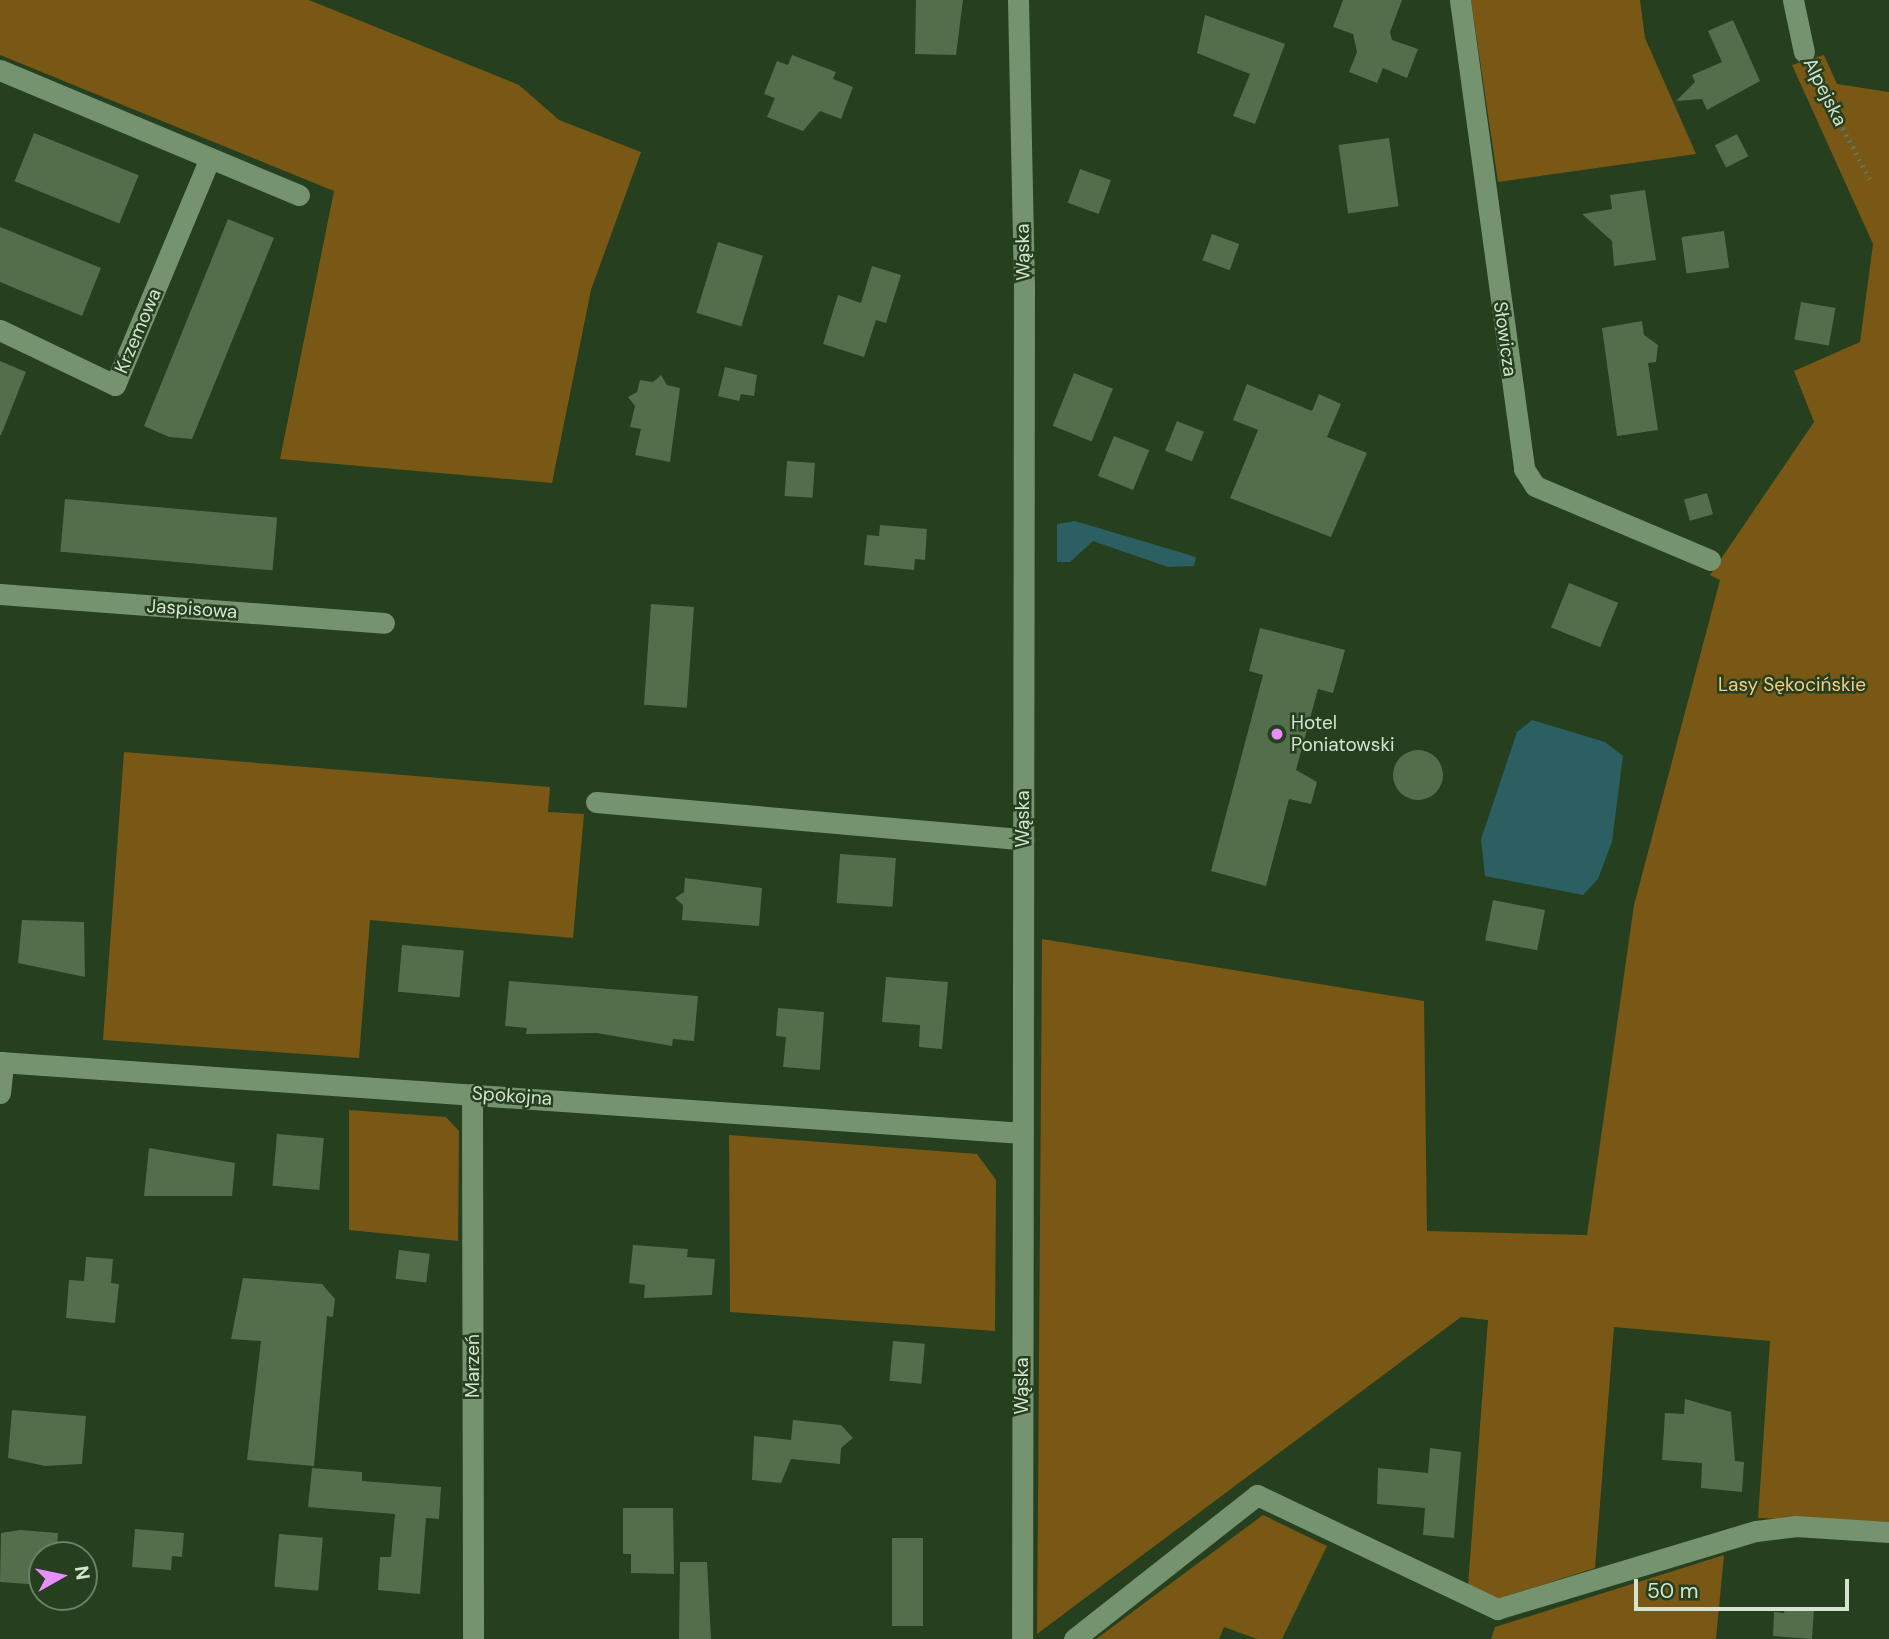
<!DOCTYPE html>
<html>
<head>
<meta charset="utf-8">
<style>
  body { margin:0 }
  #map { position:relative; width:1889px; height:1639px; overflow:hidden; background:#253f1f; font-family:"DM Sans",sans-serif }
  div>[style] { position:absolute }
  .green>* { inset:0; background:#795714 }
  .water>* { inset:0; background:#2b5f61 }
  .building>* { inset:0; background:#526e4b; transform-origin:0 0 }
  .round { border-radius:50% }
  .path>* { height:4.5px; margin-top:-2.25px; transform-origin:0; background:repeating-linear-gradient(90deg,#5f765a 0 2px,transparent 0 7px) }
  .minor>* { height:21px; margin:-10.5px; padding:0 10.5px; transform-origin:10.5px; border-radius:10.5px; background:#75936e }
  .dots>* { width:19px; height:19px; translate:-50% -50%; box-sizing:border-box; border:4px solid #253f1f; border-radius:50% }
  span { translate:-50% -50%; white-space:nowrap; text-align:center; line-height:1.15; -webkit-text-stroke:5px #253f1f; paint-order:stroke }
  .street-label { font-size:19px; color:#d4e4d0 }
  .park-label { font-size:19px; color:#f6cb85 }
  .poi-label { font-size:19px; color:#d4e4d0 }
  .left { translate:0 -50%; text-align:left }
  .north { position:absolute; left:28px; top:1541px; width:70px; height:70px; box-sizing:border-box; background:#253f1f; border:2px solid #6b8166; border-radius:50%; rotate:81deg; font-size:19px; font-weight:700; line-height:28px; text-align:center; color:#d4e4d0 }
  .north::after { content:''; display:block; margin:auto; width:24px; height:32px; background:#e88eff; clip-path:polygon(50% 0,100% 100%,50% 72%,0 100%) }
  .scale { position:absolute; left:1634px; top:1579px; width:215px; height:32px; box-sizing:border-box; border:4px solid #d4e4d0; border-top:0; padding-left:9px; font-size:21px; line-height:24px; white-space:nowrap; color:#d4e4d0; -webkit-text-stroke:5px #253f1f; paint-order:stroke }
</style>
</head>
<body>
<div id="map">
  <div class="green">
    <div style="clip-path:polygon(0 0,309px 0,519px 85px,559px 120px,641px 152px,591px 290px,552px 483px,280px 459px,334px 191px,0 55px)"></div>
    <div style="clip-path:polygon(1471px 0,1640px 0,1645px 38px,1696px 154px,1498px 182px)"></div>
    <div style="clip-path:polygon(1824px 55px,1837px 84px,1889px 92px,1889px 1522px,1758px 1518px,1770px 1341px,1614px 1327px,1595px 1568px,1497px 1599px,1468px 1586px,1488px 1320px,1461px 1317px,1037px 1634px,1042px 939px,1424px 1001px,1427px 1231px,1587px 1235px,1634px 905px,1720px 580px,1710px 575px,1814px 422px,1794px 371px,1860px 342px,1873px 244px,1792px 65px)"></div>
    <div style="clip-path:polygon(124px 752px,550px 787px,548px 812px,584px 814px,573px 938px,370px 920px,359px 1058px,103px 1040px)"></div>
    <div style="clip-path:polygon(349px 1110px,446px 1117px,459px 1131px,458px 1241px,349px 1230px)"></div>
    <div style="clip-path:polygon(729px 1135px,977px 1154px,996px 1180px,995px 1331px,730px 1312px)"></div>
    <div style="clip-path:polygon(1263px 1515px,1327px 1546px,1282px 1639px,1257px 1639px,1224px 1627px,1219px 1639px,1096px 1639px)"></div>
    <div style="clip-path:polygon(1724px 1555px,1716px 1639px,1491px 1639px,1495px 1627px)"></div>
  </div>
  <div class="water">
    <div style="clip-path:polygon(1075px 521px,1196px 557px,1194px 566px,1168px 567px,1093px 541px,1070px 562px,1057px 562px,1057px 524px)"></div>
    <div style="clip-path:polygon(1532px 720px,1605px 742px,1623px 756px,1612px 842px,1598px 879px,1583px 895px,1485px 876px,1481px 839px,1517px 732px)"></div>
  </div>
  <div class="building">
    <div style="clip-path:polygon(916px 0,963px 0,956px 55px,915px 54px)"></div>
    <div style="clip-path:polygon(1343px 0,1402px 0,1390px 32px,1392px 40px,1418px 49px,1407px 78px,1383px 68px,1377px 83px,1349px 72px,1357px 52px,1353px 34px,1333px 27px)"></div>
    <div style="clip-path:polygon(1205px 15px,1285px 44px,1255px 124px,1233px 116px,1250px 74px,1197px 53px)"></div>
    <div style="clip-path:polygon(1733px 20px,1760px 81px,1707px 110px,1702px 99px,1676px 101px,1695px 82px,1692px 75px,1722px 62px,1708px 31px)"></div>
    <div style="clip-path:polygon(792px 55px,836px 72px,833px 79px,853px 87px,841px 119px,820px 111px,803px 131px,767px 117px,775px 98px,764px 94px,777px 61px,788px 65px)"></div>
    <div style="left:34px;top:133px;width:113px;height:52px;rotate:22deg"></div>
    <div style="left:1737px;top:134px;width:25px;height:25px;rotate:63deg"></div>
    <div style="left:1389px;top:138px;width:69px;height:51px;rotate:82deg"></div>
    <div style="left:1080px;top:169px;width:33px;height:36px;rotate:20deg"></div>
    <div style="clip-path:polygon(1645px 190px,1656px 260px,1614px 266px,1612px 241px,1582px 214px,1612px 209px,1610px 195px)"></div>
    <div style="clip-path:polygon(228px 219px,274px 238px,192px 439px,169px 437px,144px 426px)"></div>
    <div style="clip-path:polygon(0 227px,101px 268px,82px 316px,0 282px)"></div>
    <div style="left:1724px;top:231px;width:37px;height:43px;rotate:82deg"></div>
    <div style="left:1212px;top:234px;width:29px;height:28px;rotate:20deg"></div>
    <div style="left:718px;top:242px;width:47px;height:74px;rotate:17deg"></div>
    <div style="clip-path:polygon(872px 266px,901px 275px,886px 323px,876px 320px,864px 357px,823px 344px,838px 295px,861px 303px)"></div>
    <div style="left:1801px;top:302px;width:35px;height:38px;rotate:10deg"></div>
    <div style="clip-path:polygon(1642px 321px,1644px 335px,1658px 345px,1656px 362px,1648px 363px,1658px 430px,1617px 436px,1602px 328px)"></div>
    <div style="clip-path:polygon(0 361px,26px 372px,1px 435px,0 435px)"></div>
    <div style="clip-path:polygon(725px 367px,757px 375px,754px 396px,741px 394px,739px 401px,718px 396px)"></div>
    <div style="left:1074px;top:373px;width:42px;height:57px;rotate:22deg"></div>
    <div style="clip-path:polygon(661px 375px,667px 385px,680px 388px,670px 462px,635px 455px,641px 429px,630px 427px,635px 406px,628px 397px,637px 392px,640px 380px,653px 382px)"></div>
    <div style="clip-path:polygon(1247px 384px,1312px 411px,1319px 394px,1341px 404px,1327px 437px,1367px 453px,1331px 537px,1230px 498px,1258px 430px,1233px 420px)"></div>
    <div style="left:1177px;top:421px;width:29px;height:32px;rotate:22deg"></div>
    <div style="left:1114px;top:436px;width:38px;height:43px;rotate:22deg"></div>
    <div style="left:787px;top:461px;width:28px;height:35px;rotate:4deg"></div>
    <div style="left:1707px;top:493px;width:22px;height:24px;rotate:74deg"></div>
    <div style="left:65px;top:499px;width:213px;height:53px;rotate:5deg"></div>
    <div style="clip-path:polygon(880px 525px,927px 529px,925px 560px,915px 559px,914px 570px,864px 565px,867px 535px,879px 536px)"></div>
    <div style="left:1569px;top:583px;width:53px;height:48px;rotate:22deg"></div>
    <div style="left:651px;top:604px;width:43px;height:101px;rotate:4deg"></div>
    <div style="clip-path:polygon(1260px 628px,1345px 650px,1333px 693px,1318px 689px,1296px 770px,1317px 782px,1311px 804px,1289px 799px,1266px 886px,1211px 871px,1263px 675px,1249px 671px)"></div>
    <div class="round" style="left:1393px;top:750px;width:50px;height:50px"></div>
    <div style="left:840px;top:854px;width:56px;height:49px;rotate:4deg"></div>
    <div style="clip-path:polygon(685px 878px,762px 888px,759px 926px,682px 920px,683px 905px,675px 898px,684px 892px)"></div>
    <div style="left:1493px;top:900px;width:53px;height:41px;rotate:11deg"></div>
    <div style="clip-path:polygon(22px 920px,84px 922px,85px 977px,18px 963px)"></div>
    <div style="left:402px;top:945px;width:62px;height:47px;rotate:5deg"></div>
    <div style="clip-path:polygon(886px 977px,948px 982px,942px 1049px,919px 1047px,920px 1025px,882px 1022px)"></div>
    <div style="clip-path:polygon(509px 981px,698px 996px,694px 1041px,673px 1039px,672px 1046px,597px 1033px,526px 1034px,527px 1028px,505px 1026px)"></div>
    <div style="clip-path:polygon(778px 1008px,824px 1012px,820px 1070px,783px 1067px,786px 1037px,776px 1036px)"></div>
    <div style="left:277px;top:1134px;width:47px;height:52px;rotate:5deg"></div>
    <div style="clip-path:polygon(149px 1148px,235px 1163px,232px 1196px,144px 1196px)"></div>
    <div style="clip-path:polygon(633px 1245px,688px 1249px,687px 1257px,715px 1259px,712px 1295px,644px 1298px,645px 1285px,629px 1283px)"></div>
    <div style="left:399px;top:1250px;width:31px;height:29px;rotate:7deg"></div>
    <div style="clip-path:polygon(86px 1257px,113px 1259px,111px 1283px,119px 1284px,115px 1323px,66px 1318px,69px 1280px,84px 1281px)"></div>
    <div style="clip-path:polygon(243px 1278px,322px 1284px,335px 1299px,333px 1317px,327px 1316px,314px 1466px,247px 1460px,261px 1341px,231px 1339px)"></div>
    <div style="left:893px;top:1341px;width:32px;height:40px;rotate:5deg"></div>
    <div style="clip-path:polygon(1685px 1399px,1731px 1412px,1735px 1461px,1744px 1462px,1742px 1492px,1701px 1488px,1702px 1463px,1662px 1460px,1665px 1413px,1684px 1414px)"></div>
    <div style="clip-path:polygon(12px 1410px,86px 1416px,82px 1464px,45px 1466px,8px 1458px)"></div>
    <div style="clip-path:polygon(793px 1420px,841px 1425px,853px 1438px,841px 1448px,840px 1464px,791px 1459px,781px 1483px,752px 1480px,754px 1436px,791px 1440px)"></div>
    <div style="clip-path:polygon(1430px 1448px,1461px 1452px,1454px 1538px,1423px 1535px,1425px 1508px,1377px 1504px,1378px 1468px,1428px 1473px)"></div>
    <div style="clip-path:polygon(312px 1468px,362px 1472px,362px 1481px,441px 1487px,439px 1519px,426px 1518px,420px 1594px,378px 1590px,380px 1557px,391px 1557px,395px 1514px,308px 1507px)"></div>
    <div style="clip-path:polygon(623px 1508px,673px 1508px,674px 1574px,631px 1573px,631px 1554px,623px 1554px)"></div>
    <div style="clip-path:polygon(135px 1529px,184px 1533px,182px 1557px,172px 1556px,171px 1570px,132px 1567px)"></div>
    <div style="clip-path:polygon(20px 1530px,58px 1533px,57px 1555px,42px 1555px,42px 1585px,0 1582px,1px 1533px)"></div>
    <div style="left:279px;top:1534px;width:44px;height:53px;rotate:5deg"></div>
    <div style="left:892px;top:1538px;width:31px;height:88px"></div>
    <div style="clip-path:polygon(680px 1562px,707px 1562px,711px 1639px,679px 1639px)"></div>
    <div style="clip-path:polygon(1785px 1607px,1814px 1609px,1812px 1639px,1773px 1636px,1774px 1612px,1784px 1613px)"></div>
  </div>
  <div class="path">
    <div style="left:1814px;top:72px;width:122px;rotate:62.6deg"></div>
  </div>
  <div class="minor">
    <div style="left:1018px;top:0;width:284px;rotate:88.8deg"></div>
    <div style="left:1024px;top:284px;width:1355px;rotate:90.08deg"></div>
    <div style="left:1460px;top:0;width:473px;rotate:82.2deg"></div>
    <div style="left:1524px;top:469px;width:20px;rotate:57deg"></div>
    <div style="left:1535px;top:486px;width:190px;rotate:22.9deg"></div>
    <div style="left:1793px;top:0;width:53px;rotate:78.1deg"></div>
    <div style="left:0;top:70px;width:324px;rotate:22.7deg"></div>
    <div style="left:0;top:330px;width:127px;rotate:25.6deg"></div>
    <div style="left:115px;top:385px;width:246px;rotate:-67.3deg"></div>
    <div style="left:0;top:594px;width:385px;rotate:4.3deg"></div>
    <div style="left:596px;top:802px;width:429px;rotate:5deg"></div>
    <div style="left:0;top:1062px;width:1025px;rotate:3.97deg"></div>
    <div style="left:0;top:1093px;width:31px;rotate:-84deg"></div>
    <div style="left:472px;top:1094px;width:545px;rotate:89.89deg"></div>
    <div style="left:1074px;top:1639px;width:233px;rotate:-38.2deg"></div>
    <div style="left:1257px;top:1495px;width:266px;rotate:25.4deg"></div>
    <div style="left:1497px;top:1609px;width:270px;rotate:-16.8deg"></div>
    <div style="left:1756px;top:1531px;width:39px;rotate:-7deg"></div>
    <div style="left:1795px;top:1526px;width:94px;rotate:3.7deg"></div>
  </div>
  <div class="dots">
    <div style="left:1277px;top:734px;background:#e88eff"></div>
  </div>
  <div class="street-label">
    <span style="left:1825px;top:92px;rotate:63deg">Alpejska</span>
    <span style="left:1023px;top:252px;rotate:-91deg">Wąska</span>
    <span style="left:138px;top:331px;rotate:-67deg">Krzemowa</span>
    <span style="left:1505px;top:339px;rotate:82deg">Słowicza</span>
    <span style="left:192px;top:609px;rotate:4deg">Jaspisowa</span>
    <span style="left:1023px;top:819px;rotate:-90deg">Wąska</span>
    <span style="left:512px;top:1096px;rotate:4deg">Spokojna</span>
    <span style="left:473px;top:1366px;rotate:-90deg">Marzeń</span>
    <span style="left:1022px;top:1386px;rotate:-90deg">Wąska</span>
  </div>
  <div class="park-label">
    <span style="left:1792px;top:685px">Lasy Sękocińskie</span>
  </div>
  <div class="poi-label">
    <span class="left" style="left:1291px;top:734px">Hotel<br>Poniatowski</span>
  </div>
  <div class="north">N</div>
  <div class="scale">50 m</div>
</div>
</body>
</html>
